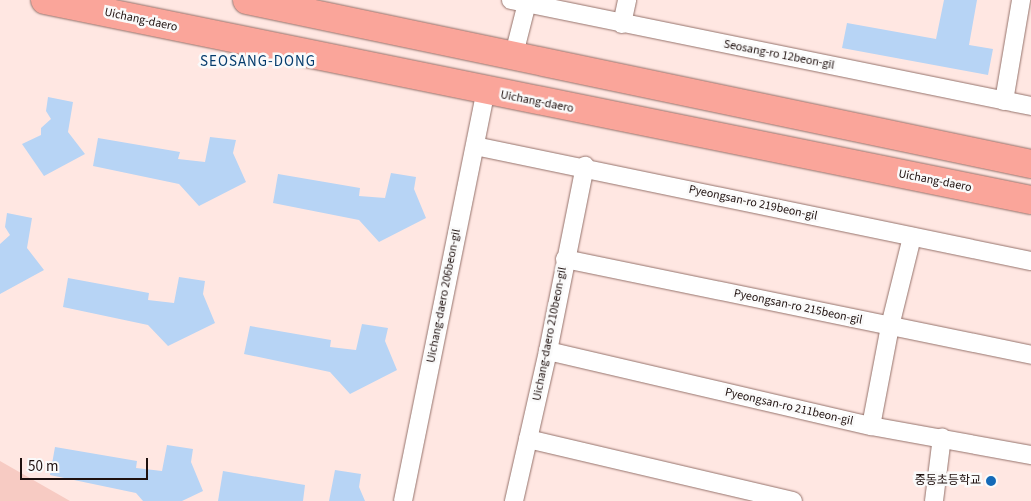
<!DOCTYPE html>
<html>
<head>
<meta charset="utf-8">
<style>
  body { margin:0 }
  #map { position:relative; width:1031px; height:501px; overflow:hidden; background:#ffe7e2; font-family:"Source Sans 3","Noto Sans KR",sans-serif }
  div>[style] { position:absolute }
  .green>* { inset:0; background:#f7cbc3 }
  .building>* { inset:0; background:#b7d4f5 }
  .roads { filter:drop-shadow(0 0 1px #95726b) drop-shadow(0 0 1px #95726b) }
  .street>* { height:18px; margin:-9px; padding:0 9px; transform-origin:9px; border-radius:9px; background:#fff }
  .primary>* { height:28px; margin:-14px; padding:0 14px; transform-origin:14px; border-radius:14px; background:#faa59a }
  .dots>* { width:14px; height:14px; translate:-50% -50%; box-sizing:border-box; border:2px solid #fafafa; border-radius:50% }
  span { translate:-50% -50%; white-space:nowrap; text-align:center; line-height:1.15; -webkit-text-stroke:5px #fafafa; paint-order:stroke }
  .street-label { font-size:12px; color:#1e100e }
  .poi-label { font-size:12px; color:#1e100e }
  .right { translate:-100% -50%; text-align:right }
  .quarter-label { font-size:15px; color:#053c6d; letter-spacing:1px }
  .scale { position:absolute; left:20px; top:458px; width:128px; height:22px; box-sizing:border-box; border:2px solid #1e100e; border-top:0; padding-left:6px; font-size:15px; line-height:18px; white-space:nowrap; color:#1e100e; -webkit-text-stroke:4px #fafafa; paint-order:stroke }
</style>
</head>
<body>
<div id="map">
  <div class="green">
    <div style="clip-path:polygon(0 461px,70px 501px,0 501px)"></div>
  </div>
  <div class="building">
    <div style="clip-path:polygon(944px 0,977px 0,969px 45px,993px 49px,988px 75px,842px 48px,847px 23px,936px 39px)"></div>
    <div style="clip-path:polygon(48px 97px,73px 102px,68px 132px,85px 154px,44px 176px,22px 144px,41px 135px,41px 128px,51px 119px,46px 111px)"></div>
    <div style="clip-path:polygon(210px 137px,236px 140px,233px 153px,246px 182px,199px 206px,179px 184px,93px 166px,98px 138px,180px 152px,178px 159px,205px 162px)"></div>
    <div style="clip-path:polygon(391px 173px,416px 177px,414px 189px,426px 218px,379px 242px,359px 220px,273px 203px,278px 174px,360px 188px,359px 196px,385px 198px)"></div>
    <div style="clip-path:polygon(7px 213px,32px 218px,27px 248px,44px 270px,0 294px,0 244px,10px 235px,5px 227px)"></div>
    <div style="clip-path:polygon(179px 277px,205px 281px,203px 294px,215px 323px,168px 346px,148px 325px,63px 307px,68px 278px,149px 293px,148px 300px,174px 303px)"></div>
    <div style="clip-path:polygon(362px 324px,388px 328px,385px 341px,397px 370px,350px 394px,330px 372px,244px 354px,250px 326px,331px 340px,330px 347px,356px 350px)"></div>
    <div style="clip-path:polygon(167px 445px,193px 449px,191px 462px,203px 491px,182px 501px,143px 501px,136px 493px,50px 475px,55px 447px,137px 461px,136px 468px,162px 471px)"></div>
    <div style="clip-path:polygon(335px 470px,361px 474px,359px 487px,365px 501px,329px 501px)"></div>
    <div style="clip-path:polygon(223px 471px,305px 485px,303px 501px,218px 501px)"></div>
  </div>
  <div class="roads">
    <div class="street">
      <div style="left:511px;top:0;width:531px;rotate:11.52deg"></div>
      <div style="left:622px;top:24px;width:25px;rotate:-78deg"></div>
      <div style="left:514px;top:54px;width:53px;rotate:-75.7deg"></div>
      <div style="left:527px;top:3px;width:4px;rotate:-135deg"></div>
      <div style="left:1004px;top:101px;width:102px;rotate:-80.4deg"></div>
      <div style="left:475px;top:146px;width:568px;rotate:11.69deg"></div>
      <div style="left:565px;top:259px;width:476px;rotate:11.6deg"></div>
      <div style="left:548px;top:351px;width:332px;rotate:13.1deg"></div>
      <div style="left:871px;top:426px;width:163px;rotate:10.3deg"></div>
      <div style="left:871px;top:426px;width:102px;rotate:-79.2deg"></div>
      <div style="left:890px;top:326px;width:92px;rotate:-76.1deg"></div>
      <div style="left:528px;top:439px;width:272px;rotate:13.2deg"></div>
      <div style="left:403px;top:501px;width:418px;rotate:-78.6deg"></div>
      <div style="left:514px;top:501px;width:154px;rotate:-77.2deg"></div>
      <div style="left:548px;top:351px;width:189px;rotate:-78.7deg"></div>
      <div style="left:934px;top:501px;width:64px;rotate:-82.9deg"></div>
    </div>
    <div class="primary">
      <div style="left:45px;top:0;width:1006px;rotate:11.47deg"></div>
      <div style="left:247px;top:0;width:801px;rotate:11.81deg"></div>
    </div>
  </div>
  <div class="dots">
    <div style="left:991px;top:481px;background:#146ab8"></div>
  </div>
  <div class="street-label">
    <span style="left:141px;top:20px;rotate:12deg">Uichang-daero</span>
    <span style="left:779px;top:55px;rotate:11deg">Seosang-ro 12beon-gil</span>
    <span style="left:537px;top:102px;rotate:11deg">Uichang-daero</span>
    <span style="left:935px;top:181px;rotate:11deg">Uichang-daero</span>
    <span style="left:753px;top:203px;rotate:12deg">Pyeongsan-ro 219beon-gil</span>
    <span style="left:444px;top:296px;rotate:-79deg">Uichang-daero 206beon-gil</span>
    <span style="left:798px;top:307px;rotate:12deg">Pyeongsan-ro 215beon-gil</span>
    <span style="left:550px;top:334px;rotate:-79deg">Uichang-daero 210beon-gil</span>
    <span style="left:789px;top:407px;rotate:13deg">Pyeongsan-ro 211beon-gil</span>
  </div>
  <div class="poi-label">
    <span class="right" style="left:981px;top:481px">중동초등학교</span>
  </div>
  <div class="quarter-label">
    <span style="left:258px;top:62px">SEOSANG-DONG</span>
  </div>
  <div class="scale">50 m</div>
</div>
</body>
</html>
